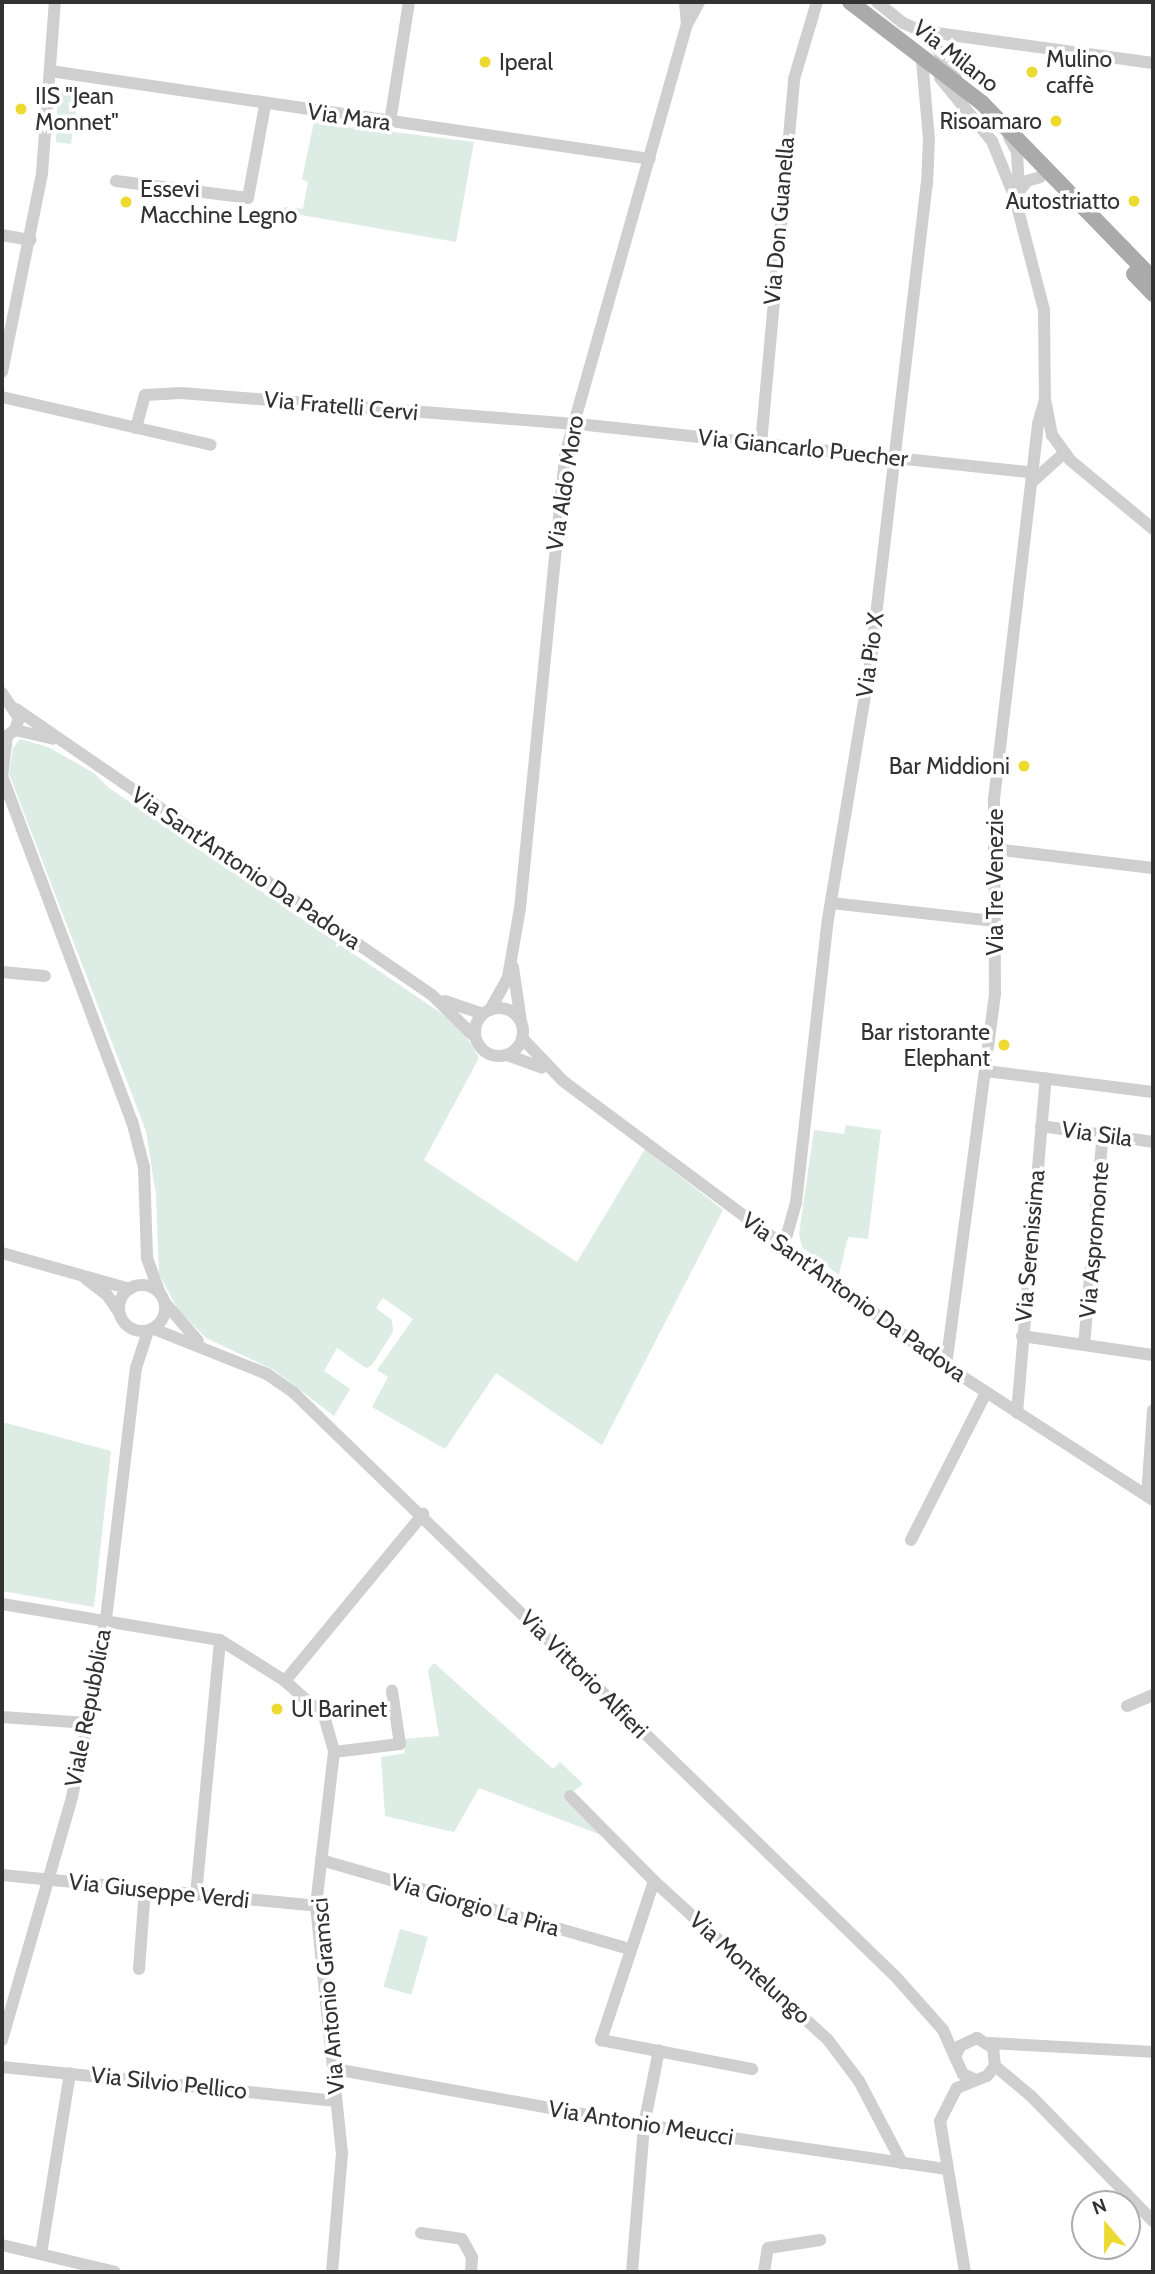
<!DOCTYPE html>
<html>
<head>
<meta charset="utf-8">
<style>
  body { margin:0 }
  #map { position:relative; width:1155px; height:2274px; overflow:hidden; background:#fff; font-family:Cabin,sans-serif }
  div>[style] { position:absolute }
  .green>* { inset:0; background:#ddece4; transform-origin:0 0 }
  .minor>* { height:12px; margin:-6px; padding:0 6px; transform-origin:6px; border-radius:6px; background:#cfcfcf }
  .minor>.ring { margin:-6px; padding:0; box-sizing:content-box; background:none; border:12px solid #cfcfcf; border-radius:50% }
  .major>* { height:16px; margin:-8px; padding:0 8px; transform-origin:8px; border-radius:8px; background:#aaa }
  .dots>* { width:19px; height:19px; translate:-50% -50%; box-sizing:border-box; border:4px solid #fff; border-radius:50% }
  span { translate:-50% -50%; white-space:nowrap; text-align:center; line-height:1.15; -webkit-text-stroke:7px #fff; paint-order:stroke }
  .street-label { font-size:23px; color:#323232 }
  .poi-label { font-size:23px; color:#323232 }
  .left { translate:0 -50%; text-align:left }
  .right { translate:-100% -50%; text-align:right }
  .frame { position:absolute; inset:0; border:4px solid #323232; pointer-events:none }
  .north { position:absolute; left:1071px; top:2190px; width:70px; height:70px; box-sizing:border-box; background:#fff; border:2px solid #adadad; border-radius:50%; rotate:340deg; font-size:19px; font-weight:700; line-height:28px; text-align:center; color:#323232 }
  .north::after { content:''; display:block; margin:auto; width:24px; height:32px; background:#edda30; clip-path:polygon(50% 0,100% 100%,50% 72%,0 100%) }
</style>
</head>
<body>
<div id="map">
  <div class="green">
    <div style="clip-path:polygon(80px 84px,71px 144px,56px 142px,58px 87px)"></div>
    <div style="clip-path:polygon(314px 122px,474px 142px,456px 242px,284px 212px,284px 207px,303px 209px,308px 182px,302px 179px)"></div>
    <div style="clip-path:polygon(20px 739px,48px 747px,94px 773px,109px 788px,460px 1026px,479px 1058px,424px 1160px,577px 1262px,645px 1149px,723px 1210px,602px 1445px,496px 1373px,445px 1449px,372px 1407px,388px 1377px,377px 1370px,413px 1319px,383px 1298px,376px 1308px,392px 1320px,393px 1332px,372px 1365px,366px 1368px,337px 1348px,324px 1371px,350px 1389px,334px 1416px,274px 1370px,206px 1338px,178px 1310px,159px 1274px,156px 1195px,146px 1131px,9px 774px,13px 748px)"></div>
    <div style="clip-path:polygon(846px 1125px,881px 1130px,868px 1239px,848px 1237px,839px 1275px,802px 1247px,799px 1234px,814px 1130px,844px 1134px)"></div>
    <div style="clip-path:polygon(2px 1422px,111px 1451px,94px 1607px,2px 1591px)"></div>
    <div style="clip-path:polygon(434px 1663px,553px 1769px,560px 1762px,583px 1784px,564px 1799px,601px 1835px,479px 1788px,454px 1832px,385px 1816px,381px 1757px,405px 1753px,403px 1739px,439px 1736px,428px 1670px)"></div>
    <div style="left:400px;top:1929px;width:29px;height:60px;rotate:16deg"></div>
  </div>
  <div class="minor">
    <div style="left:685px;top:2px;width:21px;rotate:85deg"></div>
    <div style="left:877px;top:2px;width:33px;rotate:39deg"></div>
    <div style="left:903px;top:23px;width:21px;rotate:23deg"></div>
    <div style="left:922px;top:31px;width:233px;rotate:7.9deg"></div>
    <div style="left:926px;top:32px;width:55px;rotate:56.9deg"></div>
    <div style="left:50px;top:71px;width:606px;rotate:8.34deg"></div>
    <div style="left:940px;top:78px;width:82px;rotate:50.5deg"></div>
    <div style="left:992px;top:141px;width:61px;rotate:68deg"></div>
    <div style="left:1015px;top:198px;width:116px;rotate:75.5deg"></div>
    <div style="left:1044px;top:310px;width:89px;rotate:89.4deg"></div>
    <div style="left:1045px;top:399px;width:37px;rotate:79deg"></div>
    <div style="left:1052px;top:435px;width:31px;rotate:54deg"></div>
    <div style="left:1070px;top:460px;width:108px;rotate:39.7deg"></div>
    <div style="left:390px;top:122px;width:121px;rotate:-81deg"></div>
    <div style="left:1009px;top:137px;width:17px;rotate:62deg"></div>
    <div style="left:1017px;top:152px;width:38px;rotate:87deg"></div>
    <div style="left:116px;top:181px;width:133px;rotate:7.3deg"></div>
    <div style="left:248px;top:198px;width:95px;rotate:-79.6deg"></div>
    <div style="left:1017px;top:194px;width:16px;rotate:-52deg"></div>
    <div style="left:1027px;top:181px;width:14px;rotate:-17deg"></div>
    <div style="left:2px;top:235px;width:29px;rotate:10deg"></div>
    <div style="left:2px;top:372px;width:203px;rotate:-78.6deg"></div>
    <div style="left:42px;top:173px;width:171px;rotate:-85.7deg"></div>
    <div style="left:2px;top:397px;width:214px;rotate:12.9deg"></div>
    <div style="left:136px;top:428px;width:34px;rotate:-75deg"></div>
    <div style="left:145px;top:395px;width:36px;rotate:-3deg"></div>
    <div style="left:181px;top:393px;width:398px;rotate:4.5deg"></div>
    <div style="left:578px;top:424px;width:458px;rotate:6.1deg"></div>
    <div style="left:761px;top:444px;width:366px;rotate:-84.8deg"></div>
    <div style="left:794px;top:79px;width:80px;rotate:-73.4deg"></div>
    <div style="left:1032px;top:482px;width:42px;rotate:-42.1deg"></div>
    <div style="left:2px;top:693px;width:30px;rotate:56deg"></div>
    <div style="left:19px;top:718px;width:13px;rotate:108deg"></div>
    <div style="left:15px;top:730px;width:16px;rotate:145deg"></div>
    <div style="left:16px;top:709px;width:505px;rotate:34.51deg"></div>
    <div style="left:432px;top:995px;width:60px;rotate:44.3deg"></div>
    <div style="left:15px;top:730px;width:39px;rotate:13deg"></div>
    <div style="left:2px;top:776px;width:369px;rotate:69.4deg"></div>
    <div style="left:132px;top:1121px;width:48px;rotate:75.4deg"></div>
    <div style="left:144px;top:1167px;width:91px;rotate:88.1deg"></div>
    <div style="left:147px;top:1258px;width:35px;rotate:70deg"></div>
    <div style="left:2px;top:777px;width:39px;rotate:-83deg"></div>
    <div style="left:994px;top:849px;width:160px;rotate:6.8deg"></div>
    <div style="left:831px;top:903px;width:165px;rotate:6.3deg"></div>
    <div style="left:513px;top:967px;width:56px;rotate:81.7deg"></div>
    <div style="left:2px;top:972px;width:43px;rotate:5.3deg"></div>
    <div style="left:445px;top:1001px;width:40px;rotate:18.9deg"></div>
    <div class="ring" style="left:475px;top:1008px;width:36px;height:36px"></div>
    <div style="left:490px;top:1010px;width:38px;rotate:-61deg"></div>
    <div style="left:508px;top:977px;width:70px;rotate:-80.1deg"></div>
    <div style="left:520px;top:908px;width:455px;rotate:-84.3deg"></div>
    <div style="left:565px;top:455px;width:448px;rotate:-74.2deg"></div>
    <div style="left:687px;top:24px;width:25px;rotate:-61deg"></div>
    <div style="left:522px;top:1038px;width:59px;rotate:46.4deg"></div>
    <div style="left:563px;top:1081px;width:477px;rotate:36.7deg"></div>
    <div style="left:946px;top:1366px;width:247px;rotate:32.9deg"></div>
    <div style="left:507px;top:1055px;width:37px;rotate:20deg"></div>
    <div style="left:986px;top:1071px;width:168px;rotate:7.2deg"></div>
    <div style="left:1041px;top:1126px;width:113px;rotate:8.1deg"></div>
    <div style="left:784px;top:1245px;width:44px;rotate:-74.1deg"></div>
    <div style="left:796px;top:1203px;width:286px;rotate:-83.6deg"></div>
    <div style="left:828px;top:919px;width:265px;rotate:-80.6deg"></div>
    <div style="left:871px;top:658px;width:477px;rotate:-83.3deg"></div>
    <div style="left:927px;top:184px;width:45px;rotate:-87.5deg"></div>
    <div style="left:929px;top:139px;width:78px;rotate:-95.1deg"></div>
    <div style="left:2px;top:1253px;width:133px;rotate:15.7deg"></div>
    <div style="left:86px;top:1279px;width:26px;rotate:37deg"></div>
    <div style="left:107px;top:1295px;width:21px;rotate:55deg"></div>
    <div class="ring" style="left:119px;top:1285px;width:34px;height:34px"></div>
    <div style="left:165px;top:1303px;width:50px;rotate:49deg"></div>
    <div style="left:154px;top:1329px;width:122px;rotate:21.7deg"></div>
    <div style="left:267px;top:1374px;width:33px;rotate:35deg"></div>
    <div style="left:294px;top:1393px;width:839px;rotate:44.13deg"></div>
    <div style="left:896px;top:1977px;width:71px;rotate:48.4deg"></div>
    <div style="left:943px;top:2030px;width:30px;rotate:66deg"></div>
    <div style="left:1022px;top:1336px;width:132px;rotate:8.3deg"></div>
    <div style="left:1084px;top:1345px;width:212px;rotate:-84.9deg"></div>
    <div style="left:946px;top:1366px;width:375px;rotate:-82.5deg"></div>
    <div style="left:995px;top:994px;width:195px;rotate:-90.3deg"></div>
    <div style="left:994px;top:799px;width:378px;rotate:-83.3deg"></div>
    <div style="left:1038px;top:424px;width:26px;rotate:-74deg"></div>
    <div style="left:1017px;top:1413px;width:336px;rotate:-85.1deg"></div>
    <div style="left:1147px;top:1496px;width:86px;rotate:-86deg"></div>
    <div style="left:911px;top:1540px;width:165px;rotate:-63deg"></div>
    <div style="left:2px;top:1604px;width:221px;rotate:9.4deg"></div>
    <div style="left:220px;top:1640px;width:77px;rotate:32.2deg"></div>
    <div style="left:285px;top:1681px;width:52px;rotate:41.9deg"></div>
    <div style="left:324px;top:1716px;width:37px;rotate:74deg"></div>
    <div style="left:334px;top:1752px;width:155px;rotate:96.7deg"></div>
    <div style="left:316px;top:1906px;width:248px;rotate:84deg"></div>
    <div style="left:342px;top:2153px;width:119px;rotate:94.8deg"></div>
    <div style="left:285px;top:1681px;width:217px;rotate:-50.4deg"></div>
    <div style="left:1127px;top:1706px;width:28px;rotate:-23deg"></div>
    <div style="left:2px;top:1717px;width:86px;rotate:4deg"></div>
    <div style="left:334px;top:1752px;width:66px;rotate:-6.9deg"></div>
    <div style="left:400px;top:1744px;width:54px;rotate:-98.6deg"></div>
    <div style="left:570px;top:1796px;width:120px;rotate:45.3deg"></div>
    <div style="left:654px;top:1881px;width:236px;rotate:42.4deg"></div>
    <div style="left:828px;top:2040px;width:51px;rotate:52.9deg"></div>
    <div style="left:859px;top:2081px;width:93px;rotate:62.3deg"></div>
    <div style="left:321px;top:1860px;width:321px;rotate:16.1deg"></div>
    <div style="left:2px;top:1875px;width:316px;rotate:5.6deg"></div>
    <div style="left:654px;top:1881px;width:168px;rotate:108.4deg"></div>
    <div style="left:601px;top:2040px;width:154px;rotate:10.9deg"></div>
    <div style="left:196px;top:1895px;width:256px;rotate:-84.6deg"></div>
    <div style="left:139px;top:1969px;width:79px;rotate:-85.7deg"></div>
    <div style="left:2px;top:2040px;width:253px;rotate:-73.9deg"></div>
    <div style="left:72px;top:1797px;width:76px;rotate:-77.8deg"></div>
    <div style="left:88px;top:1723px;width:106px;rotate:-80.2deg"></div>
    <div style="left:106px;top:1619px;width:253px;rotate:-83.2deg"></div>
    <div style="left:136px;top:1368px;width:39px;rotate:-72deg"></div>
    <div style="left:989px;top:2043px;width:164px;rotate:3.1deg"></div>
    <div style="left:995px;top:2066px;width:47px;rotate:39.8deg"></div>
    <div style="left:1031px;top:2096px;width:175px;rotate:45.7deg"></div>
    <div style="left:2px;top:2067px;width:336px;rotate:5.8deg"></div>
    <div style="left:335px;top:2069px;width:314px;rotate:10.3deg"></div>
    <div style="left:644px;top:2125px;width:306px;rotate:8.3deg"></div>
    <div style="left:421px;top:2233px;width:41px;rotate:8.3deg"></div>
    <div style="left:462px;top:2239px;width:21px;rotate:61deg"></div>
    <div style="left:472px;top:2257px;width:15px;rotate:94deg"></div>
    <div style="left:2px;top:2245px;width:116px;rotate:13.4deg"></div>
    <div style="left:41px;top:2254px;width:183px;rotate:-80.9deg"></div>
    <div style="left:632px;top:2272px;width:147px;rotate:-85.3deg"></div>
    <div style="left:644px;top:2125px;width:76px;rotate:-78.7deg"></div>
    <div style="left:764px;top:2272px;width:24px;rotate:-81deg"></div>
    <div style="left:768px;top:2248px;width:53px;rotate:-8.7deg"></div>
    <div style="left:965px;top:2272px;width:153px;rotate:-99.4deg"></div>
    <div style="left:940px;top:2121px;width:37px;rotate:-63deg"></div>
    <div style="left:957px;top:2088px;width:32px;rotate:-22deg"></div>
    <div style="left:987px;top:2076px;width:13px;rotate:-51deg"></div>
    <div style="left:995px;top:2066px;width:18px;rotate:-96deg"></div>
    <div style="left:993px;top:2048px;width:19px;rotate:-148deg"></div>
    <div style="left:977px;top:2038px;width:19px;rotate:155deg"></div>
    <div style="left:960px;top:2046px;width:12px;rotate:114deg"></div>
    <div style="left:955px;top:2057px;width:19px;rotate:65deg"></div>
    <div style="left:963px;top:2074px;width:12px;rotate:24deg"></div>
  </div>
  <div class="major">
    <div style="left:850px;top:2px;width:166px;rotate:37.4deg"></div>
    <div style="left:982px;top:103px;width:245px;rotate:45.8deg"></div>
    <div style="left:1134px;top:274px;width:28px;rotate:46deg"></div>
  </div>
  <div class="dots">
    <div style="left:485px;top:62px;background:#edda30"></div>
    <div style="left:1032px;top:72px;background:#edda30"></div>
    <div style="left:21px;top:109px;background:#edda30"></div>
    <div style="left:1056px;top:121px;background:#edda30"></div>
    <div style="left:1134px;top:201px;background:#edda30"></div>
    <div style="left:126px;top:202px;background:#edda30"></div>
    <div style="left:1024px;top:766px;background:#edda30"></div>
    <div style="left:1004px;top:1045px;background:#edda30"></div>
    <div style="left:277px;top:1709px;background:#edda30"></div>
  </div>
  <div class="street-label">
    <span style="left:956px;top:56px;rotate:38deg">Via Milano</span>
    <span style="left:349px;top:117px;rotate:8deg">Via Mara</span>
    <span style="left:779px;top:221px;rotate:-85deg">Via Don Guanella</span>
    <span style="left:341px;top:406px;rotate:5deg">Via Fratelli Cervi</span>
    <span style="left:803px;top:448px;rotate:6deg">Via Giancarlo Puecher</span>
    <span style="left:565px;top:483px;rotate:-81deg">Via Aldo Moro</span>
    <span style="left:870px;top:655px;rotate:-82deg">Via Pio X</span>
    <span style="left:246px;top:868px;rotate:34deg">Via Sant'Antonio Da Padova</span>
    <span style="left:995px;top:882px;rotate:-90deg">Via Tre Venezie</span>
    <span style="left:1097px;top:1134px;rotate:8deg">Via Sila</span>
    <span style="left:1094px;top:1240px;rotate:-85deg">Via Aspromonte</span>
    <span style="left:1030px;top:1246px;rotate:-85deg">Via Serenissima</span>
    <span style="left:854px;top:1297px;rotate:36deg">Via Sant'Antonio Da Padova</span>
    <span style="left:584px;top:1674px;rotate:45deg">Via Vittorio Alfieri</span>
    <span style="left:88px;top:1708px;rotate:-79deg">Viale Repubblica</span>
    <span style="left:159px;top:1891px;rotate:6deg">Via Giuseppe Verdi</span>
    <span style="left:475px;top:1905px;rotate:16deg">Via Giorgio La Pira</span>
    <span style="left:750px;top:1968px;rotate:42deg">Via Montelungo</span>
    <span style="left:328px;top:1996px;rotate:-95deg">Via Antonio Gramsci</span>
    <span style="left:169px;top:2083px;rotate:6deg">Via Silvio Pellico</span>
    <span style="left:641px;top:2123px;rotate:9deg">Via Antonio Meucci</span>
  </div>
  <div class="poi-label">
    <span class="left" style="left:1046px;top:72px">Mulino<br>caffè</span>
    <span class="left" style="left:499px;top:62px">Iperal</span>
    <span class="left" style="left:35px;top:109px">IIS "Jean<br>Monnet"</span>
    <span class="right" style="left:1042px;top:121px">Risoamaro</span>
    <span class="left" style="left:140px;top:202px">Essevi<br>Macchine Legno</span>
    <span class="right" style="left:1120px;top:201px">Autostriatto</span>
    <span class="right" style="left:1010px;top:766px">Bar Middioni</span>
    <span class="right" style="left:990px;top:1045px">Bar ristorante<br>Elephant</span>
    <span class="left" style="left:291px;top:1709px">Ul Barinet</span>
  </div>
  <div class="frame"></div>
  <div class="north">N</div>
</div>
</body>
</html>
